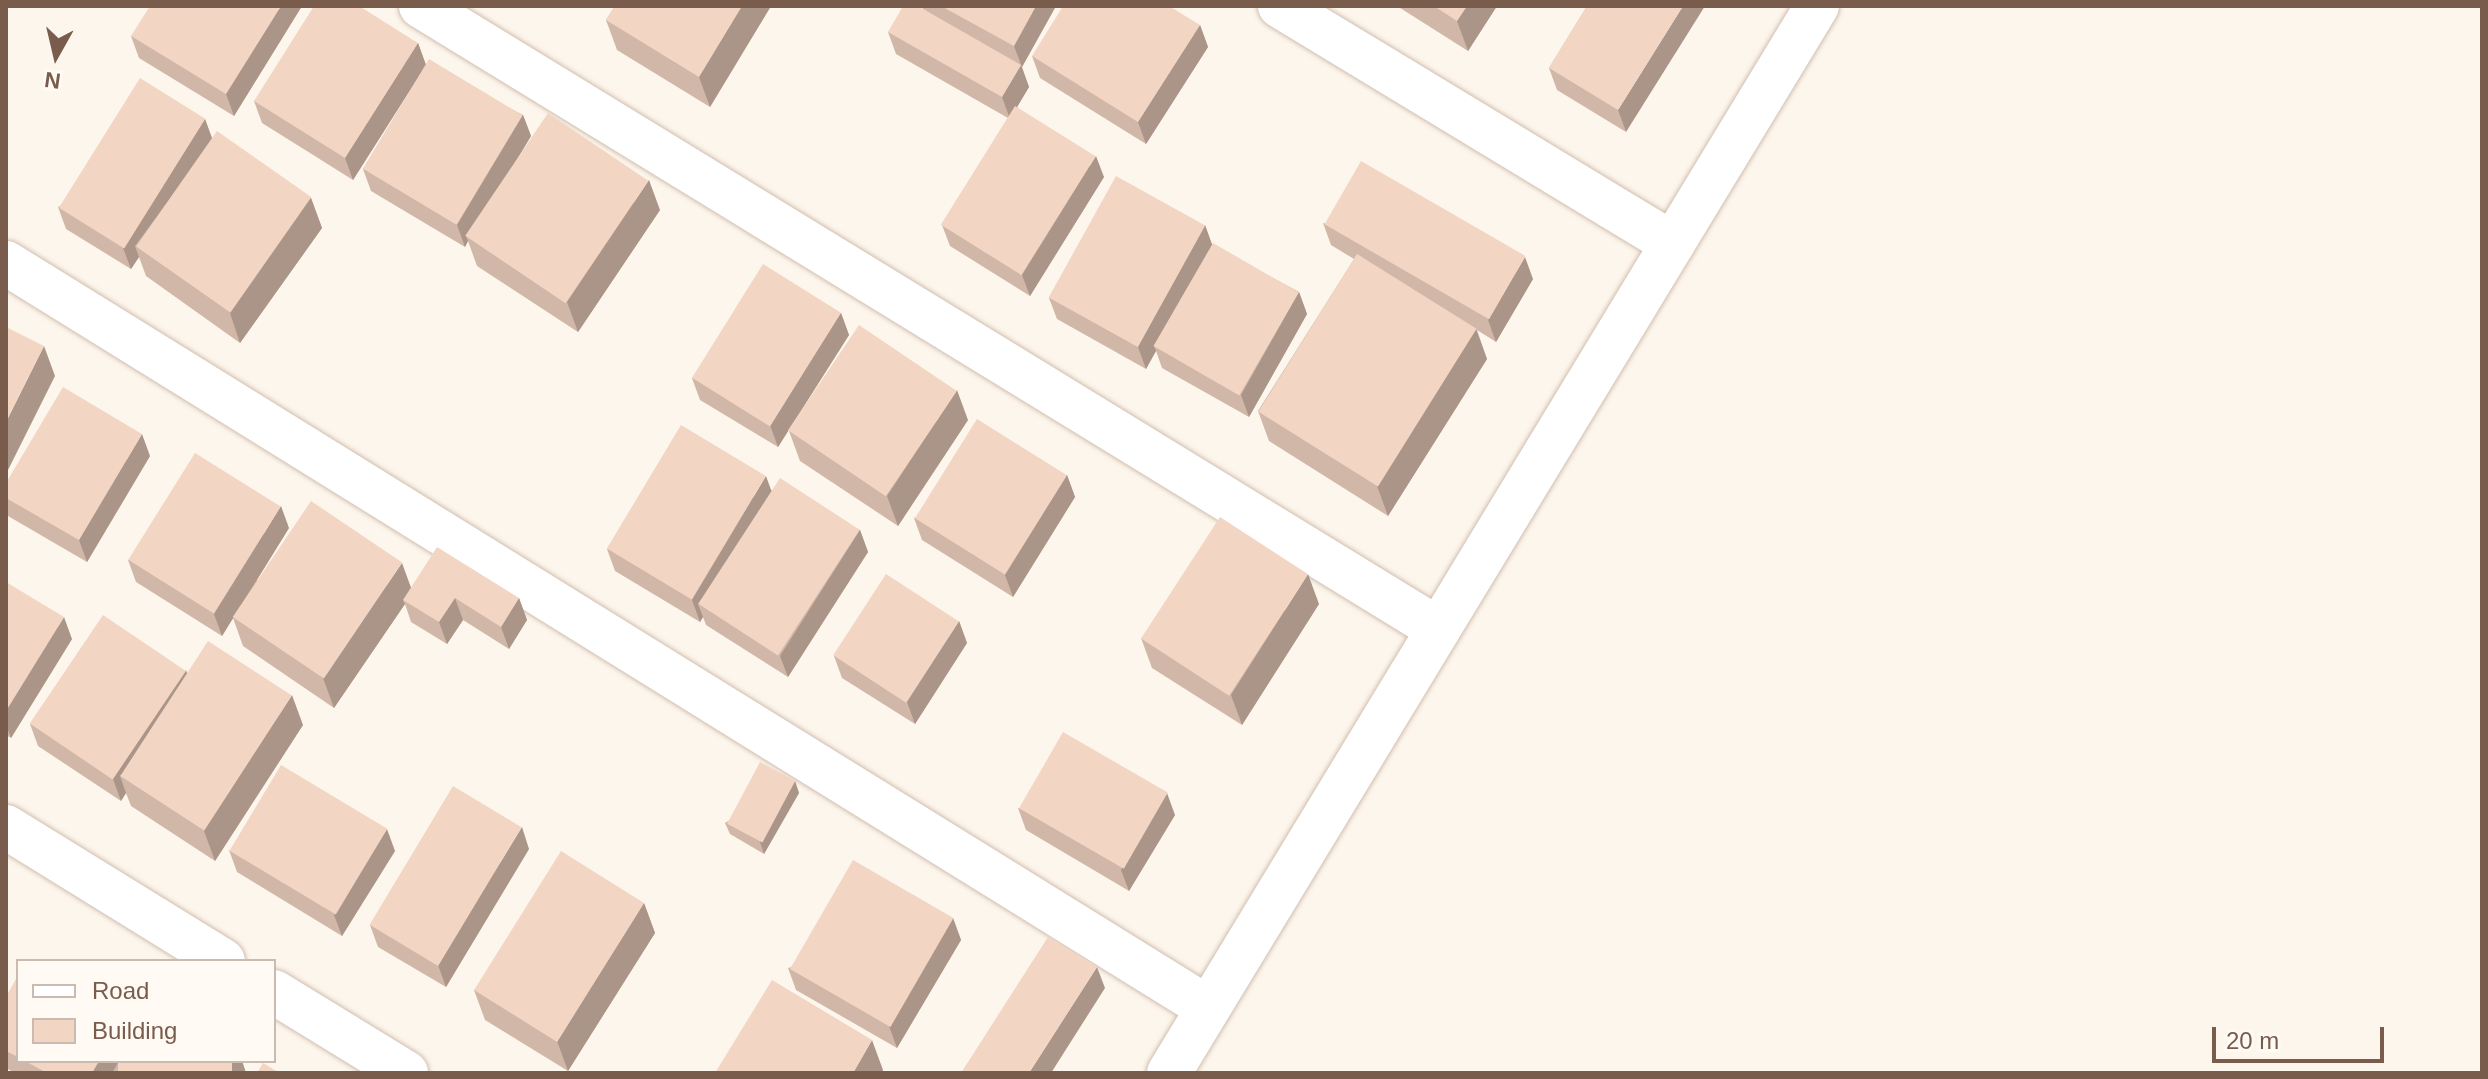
<!DOCTYPE html>
<html>
<head>
<meta charset="utf-8">
<style>
  body { margin:0 }
  #map { position:relative; width:2488px; height:1079px; overflow:hidden; background:#fdf6ec; font-family:Arial,sans-serif }
  div>[style] { position:absolute }
  .roads { filter:drop-shadow(0 0 2px #d1beb0) drop-shadow(0 0 2px #d1beb0) }
  .minor>* { height:44px; margin:-22px; padding:0 22px; transform-origin:22px; border-radius:22px; background:#fff }
  .wall>* { inset:0; background:#d1b7a8 }
  .shaded-wall>* { inset:0; background:#aa9588 }
  .building>* { inset:0; background:#f3d5c3; transform-origin:0 0 }
  span { translate:-50% -50%; white-space:nowrap; text-align:center; line-height:1.15; -webkit-text-stroke:7px #fffaf3; paint-order:stroke }
  .frame { position:absolute; inset:0; border:8px solid #7a5c4d; pointer-events:none }
  .legend { position:absolute; left:16px; top:959px; width:260px; height:104px; box-sizing:border-box; background:#fffaf3; border:2px solid #cabbb1; margin:0; padding:10px 14px; list-style:none; font-size:24px; color:#7a5c4d }
  .legend li { display:flex; align-items:center; gap:16px; height:40px }
  .legend b { width:40px; border:2px solid #cabbb1 }
  .north { position:absolute; left:16px; top:16px; width:80px; height:80px; -webkit-text-stroke:6px #fffaf3; paint-order:stroke; rotate:188deg; font-size:22px; font-weight:700; line-height:32px; text-align:center; color:#7a5c4d }
  .north::after { content:''; display:block; margin:auto; width:28px; height:36px; background:#7a5c4d; clip-path:polygon(50% 0,100% 100%,50% 72%,0 100%) }
  .scale { position:absolute; left:2212px; top:1027px; width:172px; height:36px; box-sizing:border-box; border:4px solid #7a5c4d; border-top:0; padding-left:10px; font-size:24px; line-height:28px; white-space:nowrap; color:#7a5c4d; -webkit-text-stroke:6px #fffaf3; paint-order:stroke }
</style>
</head>
<body>
<div id="map">
  <div class="roads">
    <div class="minor">
      <div style="left:421px;top:6px;width:1193px;rotate:31.49deg"></div>
      <div style="left:1280px;top:6px;width:459px;rotate:31.2deg"></div>
      <div style="left:6px;top:263px;width:1414px;rotate:31.79deg"></div>
      <div style="left:6px;top:827px;width:255px;rotate:31.7deg"></div>
      <div style="left:274px;top:992px;width:155px;rotate:31.5deg"></div>
      <div style="left:1169px;top:1073px;width:1248px;rotate:-58.73deg"></div>
    </div>
  </div>
  <div class="wall">
    <div style="clip-path:polygon(302px 6px,234px 116px,139px 58px,131px 36px)"></div>
    <div style="clip-path:polygon(615px 6px,771px 6px,710px 107px,617px 50px,606px 20px)"></div>
    <div style="clip-path:polygon(922px 6px,1056px 6px,1022px 67px,1029px 87px,1017px 107px,1104px 177px,1030px 296px,950px 246px,942px 225px,1008px 118px,896px 54px,888px 32px,923px 9px)"></div>
    <div style="clip-path:polygon(1397px 6px,1497px 6px,1468px 51px)"></div>
    <div style="clip-path:polygon(1587px 6px,1626px 132px,1557px 90px,1549px 68px)"></div>
    <div style="clip-path:polygon(1200px 25px,1208px 47px,1146px 144px,1040px 78px,1032px 56px)"></div>
    <div style="clip-path:polygon(418px 43px,426px 65px,523px 115px,531px 136px,512px 168px,660px 210px,578px 332px,477px 266px,468px 241px,465px 247px,371px 191px,363px 169px,424px 68px,353px 180px,262px 123px,254px 101px)"></div>
    <div style="clip-path:polygon(205px 119px,212px 138px,311px 198px,322px 228px,240px 343px,146px 276px,139px 257px,131px 269px,66px 229px,58px 207px)"></div>
    <div style="clip-path:polygon(1323px 223px,1533px 279px,1496px 342px,1477px 330px,1487px 359px,1388px 516px,1269px 441px,1258px 411px,1354px 259px,1331px 245px)"></div>
    <div style="clip-path:polygon(1205px 225px,1212px 245px,1299px 292px,1307px 314px,1249px 417px,1162px 368px,1156px 351px,1146px 369px,1057px 319px,1049px 298px)"></div>
    <div style="clip-path:polygon(841px 313px,849px 335px,778px 447px,700px 400px,692px 378px)"></div>
    <div style="clip-path:polygon(968px 420px,898px 526px,800px 461px,789px 431px)"></div>
    <div style="clip-path:polygon(150px 456px,87px 562px,8px 516px,6px 511px,6px 483px)"></div>
    <div style="clip-path:polygon(1067px 475px,1075px 497px,1013px 597px,922px 540px,914px 518px)"></div>
    <div style="clip-path:polygon(772px 490px,860px 530px,868px 552px,788px 677px,706px 625px,703px 617px,700px 622px,615px 571px,607px 549px)"></div>
    <div style="clip-path:polygon(289px 528px,257px 580px,411px 588px,519px 598px,527px 620px,509px 649px,463px 620px,447px 644px,411px 622px,405px 604px,334px 708px,243px 646px,233px 618px,222px 636px,136px 582px,128px 560px)"></div>
    <div style="clip-path:polygon(6px 582px,72px 639px,11px 738px,6px 735px)"></div>
    <div style="clip-path:polygon(1319px 604px,1242px 725px,1152px 668px,1141px 638px)"></div>
    <div style="clip-path:polygon(959px 621px,967px 643px,915px 724px,842px 678px,834px 656px)"></div>
    <div style="clip-path:polygon(187px 673px,303px 725px,215px 861px,131px 806px,126px 793px,121px 801px,38px 746px,30px 724px)"></div>
    <div style="clip-path:polygon(795px 781px,799px 793px,764px 854px,730px 834px,725px 823px)"></div>
    <div style="clip-path:polygon(1018px 808px,1175px 815px,1129px 891px,1026px 830px)"></div>
    <div style="clip-path:polygon(529px 849px,446px 987px,378px 947px,370px 925px)"></div>
    <div style="clip-path:polygon(229px 850px,395px 851px,342px 936px,237px 872px)"></div>
    <div style="clip-path:polygon(644px 903px,655px 933px,568px 1071px,485px 1020px,474px 990px)"></div>
    <div style="clip-path:polygon(953px 918px,961px 940px,897px 1048px,796px 990px,788px 968px)"></div>
    <div style="clip-path:polygon(18px 978px,18px 1061px,242px 1061px,246px 1073px,15px 1073px,6px 1068px,6px 997px)"></div>
  </div>
  <div class="shaded-wall">
    <div style="clip-path:polygon(281px 6px,302px 6px,234px 116px,226px 94px)"></div>
    <div style="clip-path:polygon(742px 6px,771px 6px,710px 107px,699px 77px)"></div>
    <div style="clip-path:polygon(1036px 6px,1056px 6px,1022px 67px,1014px 46px)"></div>
    <div style="clip-path:polygon(1467px 6px,1497px 6px,1468px 51px,1457px 21px)"></div>
    <div style="clip-path:polygon(1683px 6px,1705px 6px,1626px 132px,1618px 110px)"></div>
    <div style="clip-path:polygon(1200px 25px,1208px 47px,1146px 144px,1138px 122px)"></div>
    <div style="clip-path:polygon(418px 43px,426px 65px,353px 180px,345px 158px)"></div>
    <div style="clip-path:polygon(1021px 65px,1029px 87px,1010px 119px,1002px 97px)"></div>
    <div style="clip-path:polygon(523px 115px,531px 136px,470px 238px,466px 236px,468px 241px,465px 247px,457px 225px)"></div>
    <div style="clip-path:polygon(205px 119px,213px 141px,135px 246px,139px 257px,131px 269px,123px 248px)"></div>
    <div style="clip-path:polygon(1096px 156px,1104px 177px,1030px 296px,1022px 275px)"></div>
    <div style="clip-path:polygon(649px 180px,660px 210px,578px 332px,567px 302px)"></div>
    <div style="clip-path:polygon(311px 198px,322px 228px,240px 343px,230px 313px)"></div>
    <div style="clip-path:polygon(1205px 225px,1213px 247px,1154px 346px,1156px 351px,1146px 369px,1138px 347px)"></div>
    <div style="clip-path:polygon(1525px 257px,1533px 279px,1496px 342px,1488px 320px)"></div>
    <div style="clip-path:polygon(1299px 292px,1307px 314px,1249px 417px,1241px 395px)"></div>
    <div style="clip-path:polygon(841px 313px,849px 335px,778px 447px,770px 425px)"></div>
    <div style="clip-path:polygon(1476px 329px,1487px 359px,1388px 516px,1377px 486px)"></div>
    <div style="clip-path:polygon(44px 346px,55px 376px,6px 474px,6px 422px)"></div>
    <div style="clip-path:polygon(957px 390px,968px 420px,898px 526px,887px 496px)"></div>
    <div style="clip-path:polygon(142px 434px,150px 456px,87px 562px,79px 540px)"></div>
    <div style="clip-path:polygon(1067px 475px,1075px 497px,1013px 597px,1005px 575px)"></div>
    <div style="clip-path:polygon(766px 476px,774px 498px,698px 604px,703px 617px,700px 622px,692px 600px)"></div>
    <div style="clip-path:polygon(281px 506px,289px 528px,222px 636px,214px 614px)"></div>
    <div style="clip-path:polygon(860px 530px,868px 552px,788px 677px,780px 656px)"></div>
    <div style="clip-path:polygon(402px 563px,413px 593px,403px 600px,405px 604px,334px 708px,323px 678px)"></div>
    <div style="clip-path:polygon(1308px 574px,1319px 604px,1242px 725px,1231px 695px)"></div>
    <div style="clip-path:polygon(455px 598px,463px 620px,447px 644px,439px 622px)"></div>
    <div style="clip-path:polygon(519px 598px,527px 620px,509px 649px,501px 627px)"></div>
    <div style="clip-path:polygon(64px 617px,72px 639px,11px 738px,6px 725px,6px 711px)"></div>
    <div style="clip-path:polygon(959px 621px,967px 643px,915px 724px,907px 702px)"></div>
    <div style="clip-path:polygon(186px 670px,194px 692px,120px 776px,126px 793px,121px 801px,113px 779px)"></div>
    <div style="clip-path:polygon(292px 695px,303px 725px,215px 861px,204px 831px)"></div>
    <div style="clip-path:polygon(795px 781px,799px 793px,764px 854px,760px 842px)"></div>
    <div style="clip-path:polygon(1167px 793px,1175px 815px,1129px 891px,1121px 870px)"></div>
    <div style="clip-path:polygon(522px 827px,529px 849px,446px 987px,438px 965px)"></div>
    <div style="clip-path:polygon(387px 829px,395px 851px,342px 936px,334px 915px)"></div>
    <div style="clip-path:polygon(644px 903px,655px 933px,568px 1071px,557px 1041px)"></div>
    <div style="clip-path:polygon(953px 918px,961px 940px,897px 1048px,889px 1026px)"></div>
    <div style="clip-path:polygon(1097px 967px,1105px 988px,1051px 1073px,1029px 1073px)"></div>
    <div style="clip-path:polygon(872px 1040px,883px 1070px,882px 1073px,853px 1073px)"></div>
    <div style="clip-path:polygon(99px 1061px,119px 1061px,112px 1073px,92px 1073px)"></div>
    <div style="clip-path:polygon(232px 1061px,242px 1061px,246px 1073px,224px 1073px)"></div>
  </div>
  <div class="building">
    <div style="clip-path:polygon(150px 6px,281px 6px,226px 94px,131px 36px)"></div>
    <div style="clip-path:polygon(314px 6px,359px 6px,418px 43px,345px 158px,254px 101px)"></div>
    <div style="clip-path:polygon(615px 6px,742px 6px,699px 77px,606px 20px)"></div>
    <div style="clip-path:polygon(903px 6px,918px 6px,1021px 65px,1002px 97px,888px 32px)"></div>
    <div style="clip-path:polygon(941px 6px,1036px 6px,1014px 46px)"></div>
    <div style="clip-path:polygon(1063px 6px,1169px 6px,1200px 25px,1138px 122px,1032px 56px)"></div>
    <div style="clip-path:polygon(1434px 6px,1467px 6px,1457px 21px)"></div>
    <div style="clip-path:polygon(1587px 6px,1683px 6px,1618px 110px,1549px 68px)"></div>
    <div style="left:429px;top:59px;width:109px;height:128px;rotate:31deg"></div>
    <div style="left:140px;top:78px;width:77px;height:153px;rotate:32deg"></div>
    <div style="left:1015px;top:106px;width:95px;height:140px;rotate:32deg"></div>
    <div style="left:548px;top:113px;width:121px;height:148px;rotate:34deg"></div>
    <div style="left:217px;top:131px;width:115px;height:141px;rotate:35deg"></div>
    <div style="left:1361px;top:161px;width:190px;height:73px;rotate:30deg"></div>
    <div style="left:1116px;top:176px;width:102px;height:139px;rotate:29deg"></div>
    <div style="left:1213px;top:243px;width:99px;height:119px;rotate:30deg"></div>
    <div style="left:1357px;top:254px;width:141px;height:186px;rotate:32deg"></div>
    <div style="left:763px;top:264px;width:92px;height:134px;rotate:32deg"></div>
    <div style="left:859px;top:325px;width:118px;height:127px;rotate:34deg"></div>
    <div style="clip-path:polygon(6px 327px,44px 346px,6px 422px)"></div>
    <div style="clip-path:polygon(63px 387px,142px 434px,79px 540px,6px 498px,6px 483px)"></div>
    <div style="left:977px;top:419px;width:106px;height:117px;rotate:32deg"></div>
    <div style="left:681px;top:425px;width:99px;height:144px;rotate:31deg"></div>
    <div style="left:195px;top:453px;width:101px;height:126px;rotate:32deg"></div>
    <div style="left:780px;top:478px;width:95px;height:150px;rotate:33deg"></div>
    <div style="left:311px;top:501px;width:110px;height:140px;rotate:34deg"></div>
    <div style="left:1220px;top:517px;width:105px;height:145px;rotate:33deg"></div>
    <div style="clip-path:polygon(437px 547px,519px 598px,501px 627px,455px 598px,439px 622px,403px 600px)"></div>
    <div style="left:886px;top:574px;width:87px;height:97px;rotate:33deg"></div>
    <div style="clip-path:polygon(6px 582px,64px 617px,6px 711px)"></div>
    <div style="left:103px;top:615px;width:100px;height:131px;rotate:34deg"></div>
    <div style="left:208px;top:641px;width:100px;height:161px;rotate:33deg"></div>
    <div style="left:1063px;top:732px;width:121px;height:88px;rotate:30deg"></div>
    <div style="left:760px;top:762px;width:40px;height:70px;rotate:28deg"></div>
    <div style="left:281px;top:765px;width:124px;height:100px;rotate:31deg"></div>
    <div style="left:453px;top:786px;width:80px;height:162px;rotate:31deg"></div>
    <div style="left:561px;top:851px;width:98px;height:164px;rotate:32deg"></div>
    <div style="left:853px;top:860px;width:116px;height:126px;rotate:30deg"></div>
    <div style="clip-path:polygon(1048px 937px,1097px 967px,1029px 1073px,961px 1073px)"></div>
    <div style="clip-path:polygon(17px 977px,18px 978px,18px 1057px,6px 1051px,6px 997px)"></div>
    <div style="clip-path:polygon(772px 980px,872px 1040px,853px 1073px,715px 1073px)"></div>
    <div style="clip-path:polygon(25px 1061px,99px 1061px,92px 1073px,47px 1073px)"></div>
    <div style="left:118px;top:1061px;width:114px;height:14px"></div>
    <div style="clip-path:polygon(263px 1063px,280px 1073px,257px 1073px)"></div>
  </div>
  <div class="frame"></div>
  <ul class="legend">
  <li><b style="height:10px;background:#fff"></b>Road</li>
  <li><b style="height:22px;background:#f3d5c3"></b>Building</li>
  </ul>
  <div class="north">N</div>
  <div class="scale">20 m</div>
</div>
</body>
</html>
